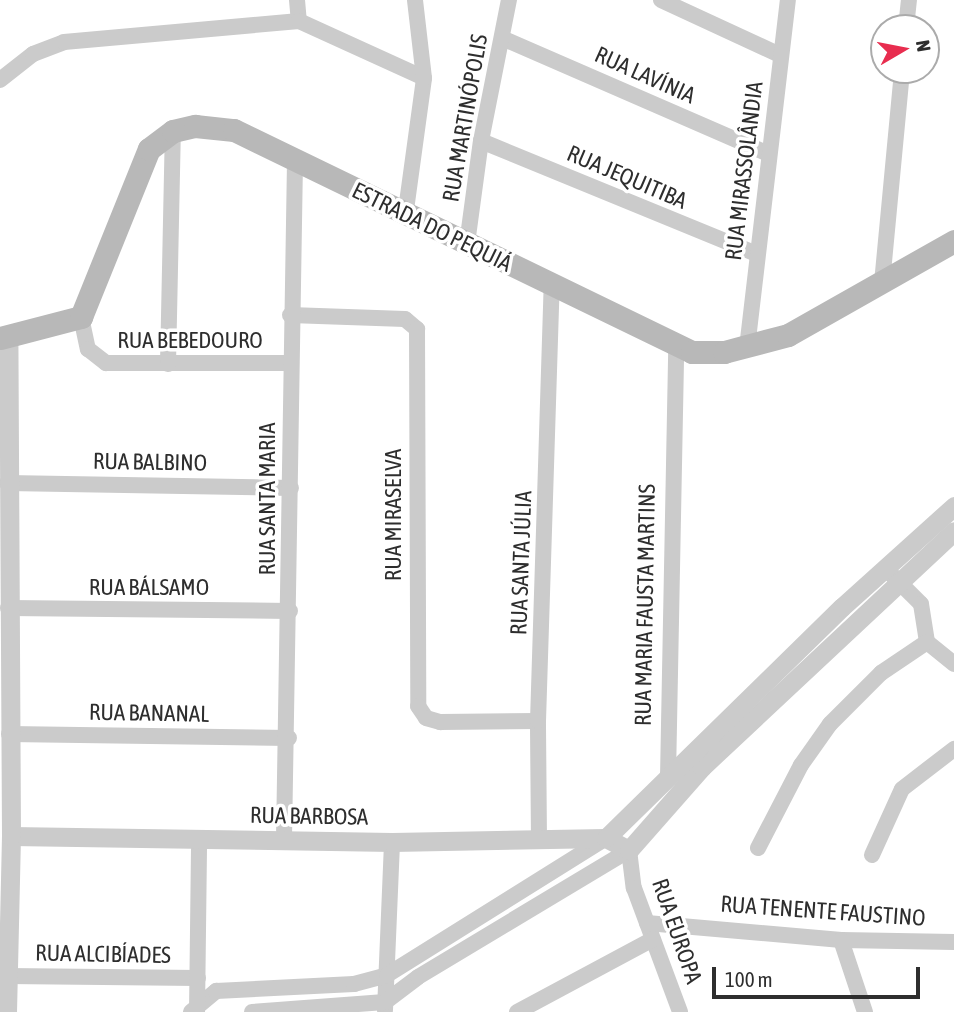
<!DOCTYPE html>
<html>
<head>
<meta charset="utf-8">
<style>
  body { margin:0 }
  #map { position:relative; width:954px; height:1012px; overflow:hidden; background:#fff; font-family:"Asap Condensed",sans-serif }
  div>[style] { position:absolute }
  .minor>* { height:16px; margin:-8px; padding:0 8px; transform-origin:8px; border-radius:8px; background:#cbcbcb }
  .tertiary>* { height:19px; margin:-9.5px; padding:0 9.5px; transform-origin:9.5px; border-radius:9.5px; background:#cbcbcb }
  .secondary>* { height:23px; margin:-11.5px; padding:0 11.5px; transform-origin:11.5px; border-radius:11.5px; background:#b8b8b8 }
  span { translate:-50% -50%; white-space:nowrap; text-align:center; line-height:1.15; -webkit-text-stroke:7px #fff; paint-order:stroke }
  .street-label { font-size:23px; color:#2e2e2e }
  .north { position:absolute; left:870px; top:14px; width:70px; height:70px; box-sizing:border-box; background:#fff; border:2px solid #ababab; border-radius:50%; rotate:80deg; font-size:19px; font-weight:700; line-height:28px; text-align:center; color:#2e2e2e }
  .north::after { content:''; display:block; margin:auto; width:24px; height:32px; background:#e82d4f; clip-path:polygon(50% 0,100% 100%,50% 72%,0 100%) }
  .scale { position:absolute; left:712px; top:967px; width:208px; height:32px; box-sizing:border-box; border:4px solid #2e2e2e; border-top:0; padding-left:9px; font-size:21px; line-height:24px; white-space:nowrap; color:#2e2e2e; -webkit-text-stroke:5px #fff; paint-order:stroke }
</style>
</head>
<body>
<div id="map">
  <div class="minor">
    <div style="left:297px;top:0;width:21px;rotate:85deg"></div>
    <div style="left:661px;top:0;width:131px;rotate:24.8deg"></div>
    <div style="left:906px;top:28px;width:28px;rotate:-84deg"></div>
    <div style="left:502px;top:38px;width:291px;rotate:23.5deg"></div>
    <div style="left:0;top:80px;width:42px;rotate:-38.2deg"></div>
    <div style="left:33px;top:54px;width:33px;rotate:-21deg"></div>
    <div style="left:64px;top:42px;width:236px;rotate:-5.1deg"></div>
    <div style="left:299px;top:21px;width:137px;rotate:24.5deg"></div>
    <div style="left:481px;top:141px;width:297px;rotate:22.3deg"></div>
    <div style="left:406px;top:210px;width:133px;rotate:-82.2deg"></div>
    <div style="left:424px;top:78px;width:79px;rotate:-96.6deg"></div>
    <div style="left:467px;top:244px;width:104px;rotate:-82.3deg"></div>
    <div style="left:481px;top:141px;width:144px;rotate:-78.8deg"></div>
    <div style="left:882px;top:283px;width:214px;rotate:-84.6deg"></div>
    <div style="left:290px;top:315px;width:115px;rotate:2deg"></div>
    <div style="left:405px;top:319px;width:16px;rotate:40deg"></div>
    <div style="left:417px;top:329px;width:377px;rotate:89.8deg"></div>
    <div style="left:418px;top:706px;width:14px;rotate:56deg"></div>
    <div style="left:426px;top:718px;width:15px;rotate:16deg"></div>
    <div style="left:440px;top:722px;width:98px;rotate:-0.6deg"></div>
    <div style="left:81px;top:317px;width:33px;rotate:78deg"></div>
    <div style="left:88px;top:349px;width:23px;rotate:38deg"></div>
    <div style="left:106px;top:363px;width:183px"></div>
    <div style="left:747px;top:348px;width:350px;rotate:-83.3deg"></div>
    <div style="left:168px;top:364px;width:233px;rotate:-88.8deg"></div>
    <div style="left:7px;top:483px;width:284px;rotate:1deg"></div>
    <div style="left:891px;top:574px;width:42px;rotate:45deg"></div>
    <div style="left:921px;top:604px;width:38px;rotate:81deg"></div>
    <div style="left:8px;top:608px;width:282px;rotate:0.6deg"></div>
    <div style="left:927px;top:642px;width:35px;rotate:39deg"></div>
    <div style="left:9px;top:734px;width:280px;rotate:0.8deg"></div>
    <div style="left:668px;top:777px;width:430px;rotate:-88.9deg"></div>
    <div style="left:284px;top:839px;width:681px;rotate:-89.07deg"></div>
    <div style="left:539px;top:841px;width:120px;rotate:-90.5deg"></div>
    <div style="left:538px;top:721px;width:435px;rotate:-88.2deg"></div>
    <div style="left:758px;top:848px;width:93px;rotate:-62.6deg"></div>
    <div style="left:801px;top:765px;width:50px;rotate:-54.7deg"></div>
    <div style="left:830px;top:724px;width:72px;rotate:-45deg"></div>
    <div style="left:881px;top:673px;width:55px;rotate:-34deg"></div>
    <div style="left:872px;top:855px;width:72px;rotate:-65.6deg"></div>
    <div style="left:902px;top:789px;width:66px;rotate:-37.6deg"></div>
    <div style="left:647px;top:923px;width:195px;rotate:5deg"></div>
    <div style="left:841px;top:940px;width:113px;rotate:1deg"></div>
    <div style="left:841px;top:940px;width:76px;rotate:71.6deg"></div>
    <div style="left:7px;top:976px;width:191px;rotate:0.6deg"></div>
    <div style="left:385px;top:1010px;width:168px;rotate:-87.6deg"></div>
    <div style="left:191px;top:1012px;width:33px;rotate:-40deg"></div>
    <div style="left:216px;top:991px;width:138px;rotate:-2.9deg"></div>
    <div style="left:354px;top:984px;width:34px;rotate:-15deg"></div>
    <div style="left:387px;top:975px;width:258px;rotate:-32deg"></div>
    <div style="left:197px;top:1012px;width:174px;rotate:-89.3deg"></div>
    <div style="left:252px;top:1012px;width:133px;rotate:-4.3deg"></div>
    <div style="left:385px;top:1002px;width:41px;rotate:-37.1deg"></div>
    <div style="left:418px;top:977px;width:246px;rotate:-31deg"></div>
    <div style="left:629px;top:850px;width:38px;rotate:83deg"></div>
    <div style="left:634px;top:888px;width:132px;rotate:69.6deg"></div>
    <div style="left:517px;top:1012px;width:154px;rotate:-28.2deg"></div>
  </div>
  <div class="tertiary">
    <div style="left:11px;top:836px;width:381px;rotate:0.9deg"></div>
    <div style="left:392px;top:842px;width:214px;rotate:-1.1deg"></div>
    <div style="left:606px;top:838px;width:26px;rotate:28deg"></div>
    <div style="left:629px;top:850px;width:111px;rotate:-48.7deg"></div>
    <div style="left:702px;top:767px;width:345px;rotate:-43.1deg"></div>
    <div style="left:606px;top:838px;width:330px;rotate:-44.4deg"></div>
    <div style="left:842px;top:607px;width:151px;rotate:-42deg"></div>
    <div style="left:7px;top:1012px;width:176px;rotate:-88.7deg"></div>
    <div style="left:11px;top:836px;width:499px;rotate:-90.3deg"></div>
  </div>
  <div class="secondary">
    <div style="left:0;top:338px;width:84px;rotate:-14.5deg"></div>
    <div style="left:81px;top:317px;width:181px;rotate:-68deg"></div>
    <div style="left:149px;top:149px;width:30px;rotate:-37deg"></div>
    <div style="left:173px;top:131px;width:23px;rotate:-13deg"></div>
    <div style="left:195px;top:126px;width:39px;rotate:6deg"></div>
    <div style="left:234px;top:130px;width:509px;rotate:25.86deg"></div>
    <div style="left:692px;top:352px;width:32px"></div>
    <div style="left:724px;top:352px;width:66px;rotate:-14.9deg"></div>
    <div style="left:788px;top:335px;width:191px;rotate:-29.5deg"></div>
  </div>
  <div class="street-label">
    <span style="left:645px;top:75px;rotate:24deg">RUA LAVÍNIA</span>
    <span style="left:465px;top:118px;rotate:-80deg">RUA MARTINÓPOLIS</span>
    <span style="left:744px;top:171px;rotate:-83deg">RUA MIRASSOLÂNDIA</span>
    <span style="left:627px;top:177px;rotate:23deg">RUA JEQUITIBA</span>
    <span style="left:432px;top:227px;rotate:26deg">ESTRADA DO PEQUIÁ</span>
    <span style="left:190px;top:340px">RUA BEBEDOURO</span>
    <span style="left:150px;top:462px;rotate:1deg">RUA BALBINO</span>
    <span style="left:267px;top:499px;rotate:-90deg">RUA SANTA MARIA</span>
    <span style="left:393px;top:515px;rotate:-90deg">RUA MIRASELVA</span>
    <span style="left:521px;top:563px;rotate:-88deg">RUA SANTA JÚLIA</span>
    <span style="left:149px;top:587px">RUA BÁLSAMO</span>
    <span style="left:645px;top:605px;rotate:-89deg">RUA MARIA FAUSTA MARTINS</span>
    <span style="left:149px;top:713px;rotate:1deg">RUA BANANAL</span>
    <span style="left:309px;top:816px;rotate:1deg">RUA BARBOSA</span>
    <span style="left:823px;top:911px;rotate:4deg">RUA TENENTE FAUSTINO</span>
    <span style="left:677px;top:931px;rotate:71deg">RUA EUROPA</span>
    <span style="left:103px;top:954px;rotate:1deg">RUA ALCIBÍADES</span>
  </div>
  <div class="north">N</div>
  <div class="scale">100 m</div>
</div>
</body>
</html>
